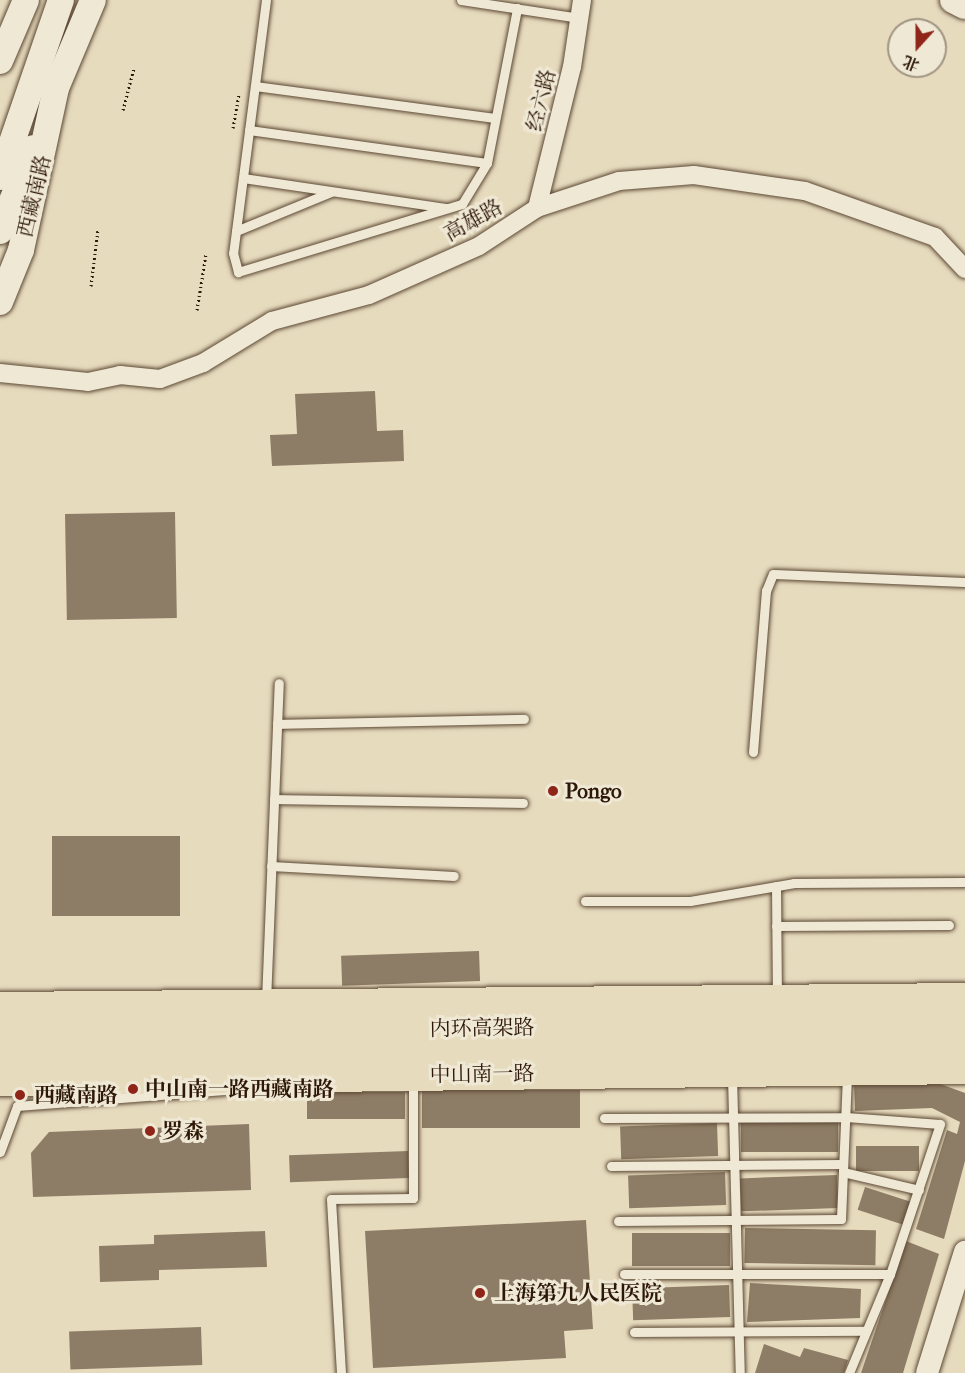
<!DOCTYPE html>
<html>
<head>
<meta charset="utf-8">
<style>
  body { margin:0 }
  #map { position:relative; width:965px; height:1373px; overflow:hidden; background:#e7dbbe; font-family:"IM FELL French Canon","Noto Serif SC",serif }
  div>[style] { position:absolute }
  .building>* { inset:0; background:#8e7d66; transform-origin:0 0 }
  .path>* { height:3px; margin-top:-1.5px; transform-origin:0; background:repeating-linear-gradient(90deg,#2d1706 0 1.5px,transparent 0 4.5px) }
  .roads { filter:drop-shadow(0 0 2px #5c4834) drop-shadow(0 0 2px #5c4834) }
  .service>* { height:9px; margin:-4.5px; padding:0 4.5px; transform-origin:4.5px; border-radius:4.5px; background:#efe8d5 }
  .minor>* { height:18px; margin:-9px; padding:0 9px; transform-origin:9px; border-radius:9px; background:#efe8d5 }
  .tertiary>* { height:22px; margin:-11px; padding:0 11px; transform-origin:11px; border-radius:11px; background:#efe8d5 }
  .secondary>* { height:26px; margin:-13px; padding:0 13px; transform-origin:13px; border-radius:13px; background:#efe8d5 }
  .primary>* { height:30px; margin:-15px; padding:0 15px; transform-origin:15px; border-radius:15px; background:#e7dbbe }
  .trunk>* { height:32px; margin:-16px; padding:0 16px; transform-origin:16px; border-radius:16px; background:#e7dbbe }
  .dots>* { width:16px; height:16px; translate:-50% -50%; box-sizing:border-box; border:3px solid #efe8d5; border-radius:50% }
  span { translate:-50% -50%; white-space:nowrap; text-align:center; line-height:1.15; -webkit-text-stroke:6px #efe8d5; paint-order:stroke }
  .street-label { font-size:21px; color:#2d1706 }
  .poi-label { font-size:21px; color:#2d1706; font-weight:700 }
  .left { translate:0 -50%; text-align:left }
  .north { position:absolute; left:887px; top:18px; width:60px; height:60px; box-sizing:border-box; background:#efe8d5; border:2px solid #a19482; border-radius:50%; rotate:201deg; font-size:16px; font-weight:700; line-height:24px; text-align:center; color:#2d1706 }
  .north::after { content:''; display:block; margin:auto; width:21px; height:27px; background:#8f2418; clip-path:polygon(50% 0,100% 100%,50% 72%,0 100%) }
</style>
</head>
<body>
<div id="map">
  <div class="building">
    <div style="clip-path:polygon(375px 391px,377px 431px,403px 430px,404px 461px,272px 466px,270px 435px,297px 434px,295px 394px)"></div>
    <div style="left:175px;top:512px;width:106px;height:110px;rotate:89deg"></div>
    <div style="left:52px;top:836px;width:128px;height:80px"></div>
    <div style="left:479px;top:951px;width:30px;height:138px;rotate:88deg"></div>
    <div style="clip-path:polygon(854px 1082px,935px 1082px,965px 1093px,965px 1161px,944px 1239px,916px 1229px,947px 1130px,957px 1134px,960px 1122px,932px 1108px,855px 1111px)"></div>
    <div style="left:422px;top:1090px;width:158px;height:38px"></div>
    <div style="left:405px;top:1092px;width:27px;height:98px;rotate:90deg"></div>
    <div style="left:838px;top:1120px;width:32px;height:97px;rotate:90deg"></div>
    <div style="left:717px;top:1123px;width:33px;height:97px;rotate:88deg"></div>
    <div style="clip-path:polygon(249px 1124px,251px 1190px,33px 1197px,31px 1153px,49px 1132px)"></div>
    <div style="left:919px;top:1146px;width:25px;height:63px;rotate:90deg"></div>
    <div style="left:408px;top:1151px;width:27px;height:119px;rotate:88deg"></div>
    <div style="left:725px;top:1172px;width:33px;height:97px;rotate:88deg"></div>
    <div style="left:837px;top:1175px;width:33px;height:97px;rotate:88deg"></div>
    <div style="left:865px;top:1187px;width:48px;height:24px;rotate:18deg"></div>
    <div style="clip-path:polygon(586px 1220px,593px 1329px,564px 1331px,566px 1358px,373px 1368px,365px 1231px)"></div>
    <div style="left:745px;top:1228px;width:131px;height:35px;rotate:1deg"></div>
    <div style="clip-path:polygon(265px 1231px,267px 1267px,159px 1270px,159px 1280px,100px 1282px,99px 1246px,154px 1244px,154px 1235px)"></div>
    <div style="left:730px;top:1233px;width:33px;height:98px;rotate:90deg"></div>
    <div style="clip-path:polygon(906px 1241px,939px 1254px,903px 1373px,861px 1373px)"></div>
    <div style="clip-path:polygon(750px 1283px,861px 1289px,860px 1318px,747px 1322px)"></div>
    <div style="left:729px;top:1285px;width:32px;height:97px;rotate:88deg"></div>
    <div style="left:201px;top:1327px;width:38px;height:132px;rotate:88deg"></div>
    <div style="clip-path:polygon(764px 1344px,800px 1357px,804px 1348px,848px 1360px,844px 1373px,755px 1373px)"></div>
  </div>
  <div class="path">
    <div style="left:123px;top:110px;width:43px;rotate:-75.3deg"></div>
    <div style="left:233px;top:128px;width:35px;rotate:-80deg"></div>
    <div style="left:91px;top:286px;width:57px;rotate:-83deg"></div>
    <div style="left:197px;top:310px;width:57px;rotate:-80.9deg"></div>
  </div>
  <div class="roads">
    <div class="service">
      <div style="left:266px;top:0;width:255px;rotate:97.4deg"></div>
      <div style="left:233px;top:253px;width:20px;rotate:75deg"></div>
      <div style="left:238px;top:272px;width:234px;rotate:-16.9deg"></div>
      <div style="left:462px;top:204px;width:48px;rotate:-58.6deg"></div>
      <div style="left:487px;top:163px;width:158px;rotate:-79deg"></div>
      <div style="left:461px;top:0;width:120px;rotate:8.6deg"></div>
      <div style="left:255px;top:86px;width:242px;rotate:7.6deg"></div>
      <div style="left:249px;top:130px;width:240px;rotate:7.9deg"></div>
      <div style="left:243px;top:178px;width:206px;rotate:8.4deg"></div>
      <div style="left:236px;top:231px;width:103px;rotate:-22.3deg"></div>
      <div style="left:277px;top:724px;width:247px;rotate:-1.2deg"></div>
      <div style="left:753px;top:752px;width:162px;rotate:-85.4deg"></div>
      <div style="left:766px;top:591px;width:18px;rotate:-68deg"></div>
      <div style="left:773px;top:574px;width:192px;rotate:2.4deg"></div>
      <div style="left:274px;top:799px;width:249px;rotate:0.9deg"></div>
      <div style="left:271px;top:866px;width:183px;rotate:3.1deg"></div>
      <div style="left:776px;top:886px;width:110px;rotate:89.5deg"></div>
      <div style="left:585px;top:901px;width:105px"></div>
      <div style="left:690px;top:901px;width:106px;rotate:-9.8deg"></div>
      <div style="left:794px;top:883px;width:171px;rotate:-0.3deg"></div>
      <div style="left:776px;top:926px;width:173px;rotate:-0.3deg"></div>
      <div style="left:266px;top:1001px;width:318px;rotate:-87.7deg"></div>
      <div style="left:732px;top:1076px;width:297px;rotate:88.5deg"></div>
      <div style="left:604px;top:1118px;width:242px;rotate:-0.2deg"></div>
      <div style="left:846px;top:1117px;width:94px;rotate:4.3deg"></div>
      <div style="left:940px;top:1124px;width:158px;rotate:108.4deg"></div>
      <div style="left:890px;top:1274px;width:107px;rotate:112.5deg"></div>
      <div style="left:0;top:1152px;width:49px;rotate:-69.7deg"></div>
      <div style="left:17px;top:1106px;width:208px;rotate:-4.4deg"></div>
      <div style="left:611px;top:1166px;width:232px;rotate:-0.5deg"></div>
      <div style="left:843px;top:1172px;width:78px;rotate:13.3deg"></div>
      <div style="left:618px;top:1221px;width:223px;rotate:-0.5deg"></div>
      <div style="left:841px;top:1219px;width:143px;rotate:-87.6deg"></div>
      <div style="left:624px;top:1274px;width:266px"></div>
      <div style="left:634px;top:1332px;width:229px;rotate:-0.3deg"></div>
      <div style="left:341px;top:1373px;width:174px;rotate:-93.3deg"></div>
      <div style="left:331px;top:1199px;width:82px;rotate:-0.7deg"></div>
      <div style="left:413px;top:1198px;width:118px;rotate:-90deg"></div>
    </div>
    <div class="minor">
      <div style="left:537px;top:208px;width:145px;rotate:-76.1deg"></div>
      <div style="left:572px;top:67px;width:68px;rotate:-81.5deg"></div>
      <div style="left:0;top:373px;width:88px;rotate:5.8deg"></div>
      <div style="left:88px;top:382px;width:33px;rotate:-12deg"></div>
      <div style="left:120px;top:375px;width:40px;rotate:5.7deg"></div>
      <div style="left:160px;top:379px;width:46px;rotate:-20.4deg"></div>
      <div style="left:203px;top:363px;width:81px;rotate:-31.3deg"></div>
      <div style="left:272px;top:321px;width:100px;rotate:-15deg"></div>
      <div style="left:369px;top:295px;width:120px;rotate:-24deg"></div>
      <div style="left:479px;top:246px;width:69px;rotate:-33.2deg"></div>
      <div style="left:537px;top:208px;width:86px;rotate:-18.2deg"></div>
      <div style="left:619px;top:181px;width:75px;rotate:-4.6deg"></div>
      <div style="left:694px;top:175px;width:112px;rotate:8.2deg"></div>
      <div style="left:805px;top:191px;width:138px;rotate:19.5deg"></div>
      <div style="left:935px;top:237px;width:44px;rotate:46.8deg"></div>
    </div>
    <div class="tertiary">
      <div style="left:927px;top:1373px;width:127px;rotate:-72.6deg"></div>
    </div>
    <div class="secondary">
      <div style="left:953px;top:0;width:13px;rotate:27deg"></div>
      <div style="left:0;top:61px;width:66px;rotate:-66.9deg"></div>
      <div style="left:0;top:177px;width:187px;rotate:-71deg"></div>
      <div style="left:0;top:231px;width:89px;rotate:-68.3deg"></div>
      <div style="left:0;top:302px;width:56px;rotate:-68deg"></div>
      <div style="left:21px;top:250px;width:166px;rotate:-77.8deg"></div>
      <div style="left:56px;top:88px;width:95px;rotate:-67.2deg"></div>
    </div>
    <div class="primary">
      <div style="left:0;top:1007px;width:965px;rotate:-0.53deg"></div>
      <div style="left:0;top:1081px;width:965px;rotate:-0.71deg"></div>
    </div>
    <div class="trunk">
      <div style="left:0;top:1038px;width:112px;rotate:-3.6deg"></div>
      <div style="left:112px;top:1031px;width:853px;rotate:-0.27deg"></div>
      <div style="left:0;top:1064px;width:965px;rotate:-0.83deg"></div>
    </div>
  </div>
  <div class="dots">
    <div style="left:553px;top:791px;background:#8f2418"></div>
    <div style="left:133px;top:1089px;background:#8f2418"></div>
    <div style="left:20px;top:1095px;background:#8f2418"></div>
    <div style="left:150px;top:1131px;background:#8f2418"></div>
    <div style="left:480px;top:1293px;background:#8f2418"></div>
  </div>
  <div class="street-label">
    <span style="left:541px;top:100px;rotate:-77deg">经六路</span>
    <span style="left:34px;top:196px;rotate:-77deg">西藏南路</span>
    <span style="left:473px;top:220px;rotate:-29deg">高雄路</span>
    <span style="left:482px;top:1028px;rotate:-1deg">内环高架路</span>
    <span style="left:482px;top:1074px;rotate:-1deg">中山南一路</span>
  </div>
  <div class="poi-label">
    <span class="left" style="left:565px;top:791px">Pongo</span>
    <span class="left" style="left:145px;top:1089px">中山南一路西藏南路</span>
    <span class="left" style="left:34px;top:1095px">西藏南路</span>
    <span class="left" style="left:162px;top:1131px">罗森</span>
    <span class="left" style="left:494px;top:1293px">上海第九人民医院</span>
  </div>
  <div class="north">北</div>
</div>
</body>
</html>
